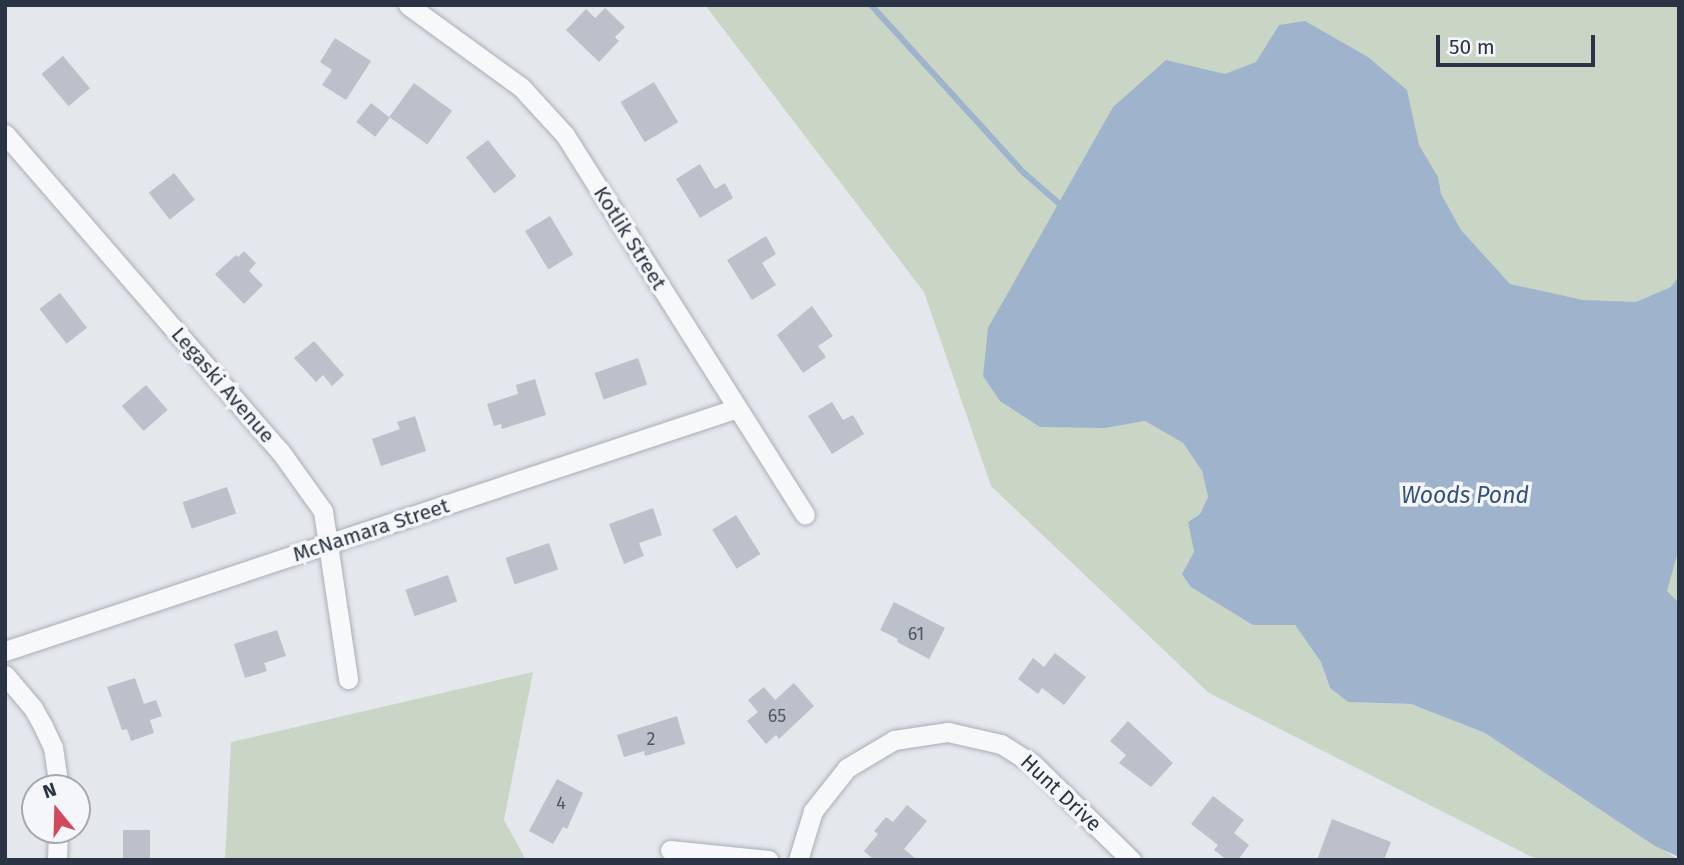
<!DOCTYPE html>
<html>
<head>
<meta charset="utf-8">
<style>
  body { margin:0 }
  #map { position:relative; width:1684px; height:865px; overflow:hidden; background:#e4e7ec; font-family:"Fira Sans",sans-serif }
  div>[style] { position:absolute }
  .green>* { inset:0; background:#c9d6c5 }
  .water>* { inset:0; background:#9fb4cc }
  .stream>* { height:6px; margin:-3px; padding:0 3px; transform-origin:3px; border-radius:3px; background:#9fb4cc }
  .building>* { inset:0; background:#bbc0ca; transform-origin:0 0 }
  .roads { filter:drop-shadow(0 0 2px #a9aeb7) drop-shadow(0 0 2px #a9aeb7) }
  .minor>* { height:19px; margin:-9.5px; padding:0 9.5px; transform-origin:9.5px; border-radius:9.5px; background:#f7f8fa }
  span { translate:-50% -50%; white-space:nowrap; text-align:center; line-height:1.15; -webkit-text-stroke:7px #f4f6f9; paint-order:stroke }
  .number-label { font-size:18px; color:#4f5766 }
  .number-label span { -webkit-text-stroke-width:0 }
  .street-label { font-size:21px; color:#2b3445 }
  .water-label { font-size:23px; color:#34527a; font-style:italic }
  .frame { position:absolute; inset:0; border:7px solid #2b3445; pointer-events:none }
  .north { position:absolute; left:21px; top:774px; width:70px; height:70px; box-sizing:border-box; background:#f4f6f9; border:2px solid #a4a8b1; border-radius:50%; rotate:341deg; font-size:19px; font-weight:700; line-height:28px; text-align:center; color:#2b3445 }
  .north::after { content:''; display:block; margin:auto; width:24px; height:32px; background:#d1495b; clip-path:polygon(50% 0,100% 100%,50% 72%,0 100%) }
  .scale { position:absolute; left:1436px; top:35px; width:159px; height:32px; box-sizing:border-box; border:4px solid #2b3445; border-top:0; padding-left:9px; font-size:21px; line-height:24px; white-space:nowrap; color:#2b3445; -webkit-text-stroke:5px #f4f6f9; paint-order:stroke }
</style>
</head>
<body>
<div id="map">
  <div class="green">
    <div style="clip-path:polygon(705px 5px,1679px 5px,1679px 638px,1004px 299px,1105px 428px,1145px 421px,1183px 443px,1202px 471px,1208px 497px,1200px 514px,1188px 522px,1194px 552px,1253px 625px,1295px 625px,1321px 662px,1330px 688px,1348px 702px,1411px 704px,1485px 733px,1679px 860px,1538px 860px,1209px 693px,991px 486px,924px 292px)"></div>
    <div style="clip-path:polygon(533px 672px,504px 820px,526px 860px,225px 860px,231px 742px)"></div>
  </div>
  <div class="water">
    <div style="clip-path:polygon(1305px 21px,1368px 57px,1407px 90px,1419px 145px,1438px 177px,1441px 194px,1461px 230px,1510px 284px,1583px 300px,1636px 302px,1671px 287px,1679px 276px,1679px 548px,1667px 591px,1679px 603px,1679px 857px,1655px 846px,1485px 733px,1411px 704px,1348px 702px,1330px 688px,1321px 662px,1295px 625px,1253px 625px,1191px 587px,1182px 574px,1194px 552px,1188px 522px,1200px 514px,1208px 497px,1202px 471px,1183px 443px,1145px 421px,1105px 428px,1040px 427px,1000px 401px,983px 376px,988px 328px,1113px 107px,1166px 60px,1225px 74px,1256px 62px,1279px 25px)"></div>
  </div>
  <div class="stream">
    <div style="left:871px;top:5px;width:227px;rotate:47.7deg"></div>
    <div style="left:1024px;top:173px;width:50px;rotate:41deg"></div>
  </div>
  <div class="building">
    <div style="clip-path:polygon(605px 8px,625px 27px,615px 37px,619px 41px,599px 62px,566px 30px,586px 9px,595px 18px)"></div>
    <div style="clip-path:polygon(335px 38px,371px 61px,346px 100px,322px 85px,332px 70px,320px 62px)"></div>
    <div style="left:63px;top:56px;width:42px;height:28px;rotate:50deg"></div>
    <div style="left:654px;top:82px;width:47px;height:39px;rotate:59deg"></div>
    <div style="left:414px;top:83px;width:47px;height:42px;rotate:36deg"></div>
    <div style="left:371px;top:103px;width:24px;height:24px;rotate:38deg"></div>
    <div style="left:488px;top:140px;width:46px;height:28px;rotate:52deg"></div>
    <div style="clip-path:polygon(700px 164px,715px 189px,725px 183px,733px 198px,700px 218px,676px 179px)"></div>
    <div style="left:174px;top:173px;width:34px;height:32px;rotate:52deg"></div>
    <div style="left:550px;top:216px;width:45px;height:29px;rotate:59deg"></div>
    <div style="clip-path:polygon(766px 236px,776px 254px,762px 263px,776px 285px,752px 300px,727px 260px)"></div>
    <div style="clip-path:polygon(244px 251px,256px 263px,249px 271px,263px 285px,244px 304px,215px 274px,236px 255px,238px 257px)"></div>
    <div style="left:60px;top:293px;width:44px;height:26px;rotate:52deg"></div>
    <div style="clip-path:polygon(812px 306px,833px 336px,818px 346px,826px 357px,803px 373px,777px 335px)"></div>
    <div style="clip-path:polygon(314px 341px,344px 375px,332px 386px,323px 375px,316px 382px,294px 358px)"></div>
    <div style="left:638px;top:358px;width:28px;height:46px;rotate:71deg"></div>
    <div style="clip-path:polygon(535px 379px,546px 415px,502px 429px,501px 424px,494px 426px,487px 404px,518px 394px,516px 385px)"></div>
    <div style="left:146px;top:385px;width:33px;height:32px;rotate:49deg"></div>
    <div style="clip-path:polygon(832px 402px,843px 420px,853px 415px,864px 434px,832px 454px,808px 416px)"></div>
    <div style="clip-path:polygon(415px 416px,426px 451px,381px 466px,372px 439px,400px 429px,397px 422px)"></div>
    <div style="left:227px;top:487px;width:28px;height:47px;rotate:71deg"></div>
    <div style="clip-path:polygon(653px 508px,662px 535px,639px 543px,644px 556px,624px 564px,609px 524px)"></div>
    <div style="left:736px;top:515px;width:46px;height:28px;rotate:58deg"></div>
    <div style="left:549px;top:543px;width:28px;height:46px;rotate:71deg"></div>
    <div style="left:448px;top:575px;width:28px;height:45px;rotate:71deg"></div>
    <div style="clip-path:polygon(894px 602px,945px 628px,929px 659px,897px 642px,898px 639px,880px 630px)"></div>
    <div style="clip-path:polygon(277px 630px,286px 656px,264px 663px,267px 671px,245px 678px,234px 644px)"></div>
    <div style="clip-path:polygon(1055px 653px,1086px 677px,1064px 705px,1042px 688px,1038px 694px,1018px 679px,1033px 658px,1044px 667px)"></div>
    <div style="clip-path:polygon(135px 678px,144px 704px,156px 700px,162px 716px,150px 720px,154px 733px,131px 741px,127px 729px,122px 730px,107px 687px)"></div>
    <div style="clip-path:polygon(794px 683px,814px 706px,779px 739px,776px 735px,766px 744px,747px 721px,758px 712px,748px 700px,764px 687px,775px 700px)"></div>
    <div style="clip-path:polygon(677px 716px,685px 744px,645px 756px,644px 751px,624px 757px,617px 735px)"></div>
    <div style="clip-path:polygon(1128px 721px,1173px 763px,1151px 787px,1119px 763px,1126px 755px,1110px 741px)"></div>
    <div style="clip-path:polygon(557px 779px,583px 793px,567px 829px,563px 827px,553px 844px,529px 831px)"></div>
    <div style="clip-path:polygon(1213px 796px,1244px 820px,1234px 833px,1249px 845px,1238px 860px,1227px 860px,1214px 850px,1218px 845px,1191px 824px)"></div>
    <div style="clip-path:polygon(907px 805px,927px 821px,904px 849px,917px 860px,874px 860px,864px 851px,878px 834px,874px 831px,886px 817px,893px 822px)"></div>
    <div style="clip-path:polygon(1332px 819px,1391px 842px,1384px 860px,1317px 860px)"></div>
    <div style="left:123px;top:830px;width:27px;height:30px"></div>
  </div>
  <div class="roads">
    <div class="minor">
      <div style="left:408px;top:5px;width:140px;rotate:36deg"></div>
      <div style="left:521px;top:87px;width:65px;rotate:47.5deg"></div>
      <div style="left:565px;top:135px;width:449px;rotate:57.7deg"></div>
      <div style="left:5px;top:134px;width:420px;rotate:49.1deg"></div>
      <div style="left:280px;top:451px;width:74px;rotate:54.4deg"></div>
      <div style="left:323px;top:511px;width:170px;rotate:81.5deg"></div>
      <div style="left:5px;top:651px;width:771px;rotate:-18.36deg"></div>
      <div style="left:5px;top:675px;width:43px;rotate:49.7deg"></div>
      <div style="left:33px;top:708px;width:21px;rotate:61deg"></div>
      <div style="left:43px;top:726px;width:23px;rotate:65deg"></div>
      <div style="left:53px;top:747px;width:41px;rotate:81.7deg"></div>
      <div style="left:670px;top:850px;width:99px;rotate:5.8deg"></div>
      <div style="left:57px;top:860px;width:30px;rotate:-88deg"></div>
      <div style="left:798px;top:860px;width:51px;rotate:-73deg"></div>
      <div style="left:813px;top:811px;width:55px;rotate:-51.7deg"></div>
      <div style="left:847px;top:768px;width:55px;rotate:-30.8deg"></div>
      <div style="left:894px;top:740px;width:55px;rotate:-8.4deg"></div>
      <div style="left:948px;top:732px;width:54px;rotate:12.8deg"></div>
      <div style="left:1001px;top:744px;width:36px;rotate:32deg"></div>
      <div style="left:1032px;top:763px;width:139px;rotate:44.4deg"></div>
    </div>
  </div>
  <div class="number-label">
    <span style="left:916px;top:634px">61</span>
    <span style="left:777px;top:716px">65</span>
    <span style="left:651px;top:739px">2</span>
    <span style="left:561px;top:803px">4</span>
  </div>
  <div class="street-label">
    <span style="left:630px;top:238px;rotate:58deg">Kotlik Street</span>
    <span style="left:223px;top:385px;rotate:49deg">Legaski Avenue</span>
    <span style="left:371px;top:530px;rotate:-18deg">McNamara Street</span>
    <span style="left:1061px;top:793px;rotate:43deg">Hunt Drive</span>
  </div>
  <div class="water-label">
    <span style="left:1465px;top:495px">Woods Pond</span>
  </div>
  <div class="frame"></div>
  <div class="north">N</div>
  <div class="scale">50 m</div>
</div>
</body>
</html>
